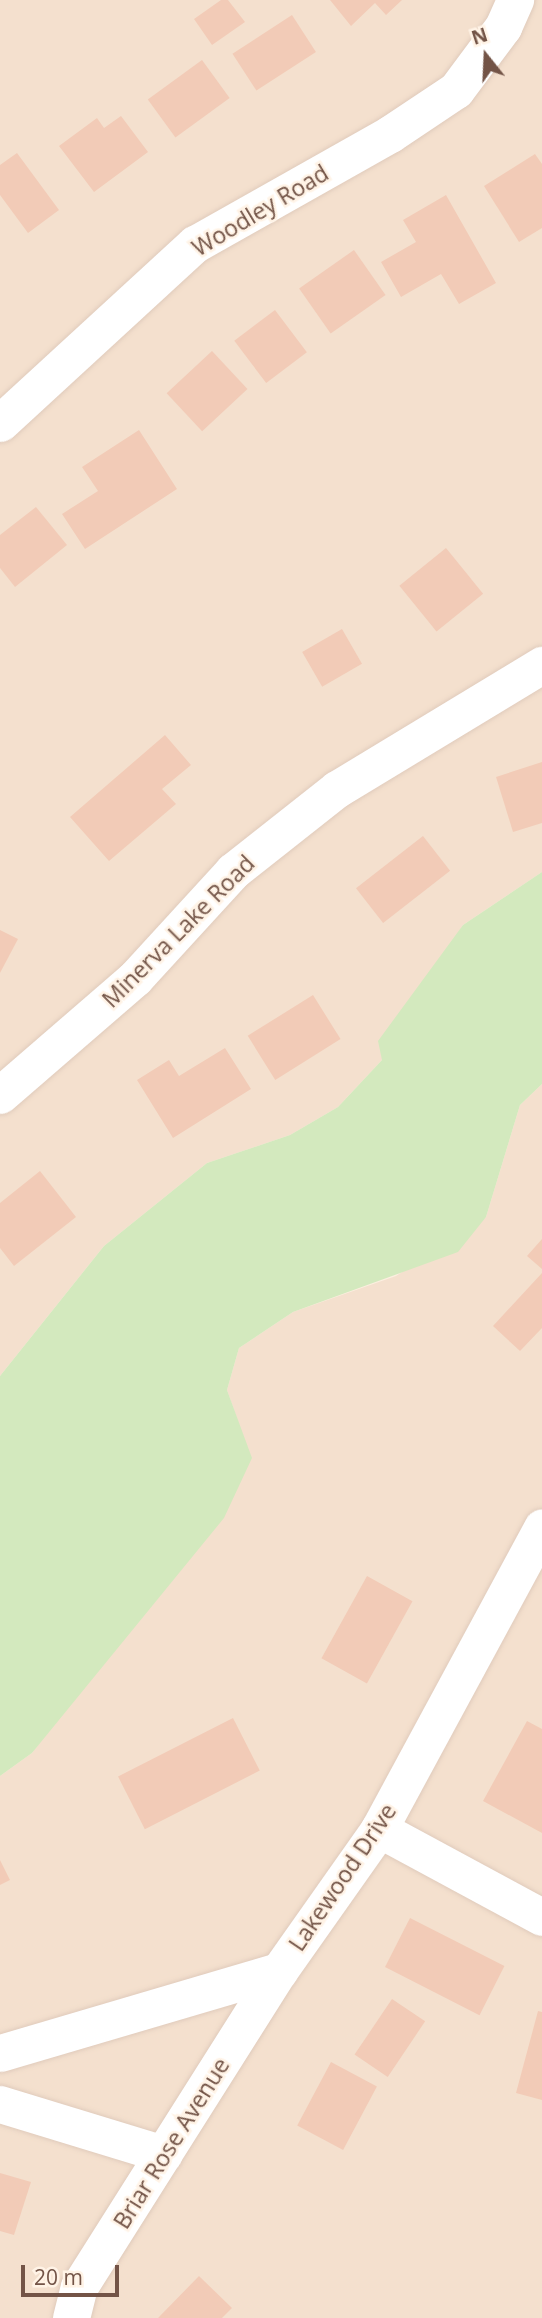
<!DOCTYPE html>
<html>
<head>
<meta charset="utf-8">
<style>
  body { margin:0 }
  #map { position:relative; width:542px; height:2318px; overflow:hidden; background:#fcefe0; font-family:"Open Sans",sans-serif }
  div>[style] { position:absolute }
  .residential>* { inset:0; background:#f4e0ce }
  .green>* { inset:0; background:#d3e9be }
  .building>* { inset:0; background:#f2cbb7; transform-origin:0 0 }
  .roads { filter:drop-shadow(0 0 2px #e0cbbc) drop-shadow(0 0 2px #e0cbbc) }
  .minor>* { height:37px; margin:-18.5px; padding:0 18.5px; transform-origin:18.5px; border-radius:18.5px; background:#fff }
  span { translate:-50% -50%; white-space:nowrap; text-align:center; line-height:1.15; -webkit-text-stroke:5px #fff3e6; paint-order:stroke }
  .street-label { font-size:23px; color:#735447 }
  .north { position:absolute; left:451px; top:21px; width:70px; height:70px; -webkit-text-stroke:5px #fff3e6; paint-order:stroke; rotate:342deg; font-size:19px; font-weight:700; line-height:28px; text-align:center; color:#735447 }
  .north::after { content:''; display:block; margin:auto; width:24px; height:32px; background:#735447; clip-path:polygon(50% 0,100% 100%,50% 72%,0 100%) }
  .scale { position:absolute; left:21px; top:2265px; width:98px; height:32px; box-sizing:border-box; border:4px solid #735447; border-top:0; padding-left:9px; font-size:21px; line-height:24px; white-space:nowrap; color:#735447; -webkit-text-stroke:5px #fff3e6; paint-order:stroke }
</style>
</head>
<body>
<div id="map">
  <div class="residential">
    <div style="clip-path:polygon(0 0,542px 0,542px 872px,463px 925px,383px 1059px,338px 1107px,290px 1135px,207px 1163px,104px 1246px,0 1376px)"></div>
    <div style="clip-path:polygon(542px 1084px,542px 2318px,0 2318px,0 1776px,32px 1753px,251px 1458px,227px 1390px,239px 1348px,293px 1312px,396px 1276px,486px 1217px,520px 1105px)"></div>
  </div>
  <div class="green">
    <div style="clip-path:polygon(542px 872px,542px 1084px,520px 1105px,486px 1217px,458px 1252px,293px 1312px,239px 1348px,227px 1390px,252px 1458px,224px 1518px,32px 1753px,0 1776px,0 1376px,104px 1246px,207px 1163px,290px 1135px,338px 1107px,382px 1060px,378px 1041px,463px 925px)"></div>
  </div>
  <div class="building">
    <div style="clip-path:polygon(221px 0,228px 0,245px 22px,212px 45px,194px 19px)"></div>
    <div style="clip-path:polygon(330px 0,402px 0,386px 15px,375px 3px,351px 26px)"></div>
    <div style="left:292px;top:15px;width:44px;height:71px;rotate:57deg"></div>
    <div style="left:202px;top:60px;width:47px;height:67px;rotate:54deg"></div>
    <div style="clip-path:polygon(121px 116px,148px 152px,94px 192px,59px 146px,97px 118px,104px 128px)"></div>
    <div style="clip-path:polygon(17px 153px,59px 210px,28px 233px,0 195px,0 165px)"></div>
    <div style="clip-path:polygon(535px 154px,542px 164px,542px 228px,519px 242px,484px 186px)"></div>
    <div style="clip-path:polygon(446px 195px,496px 283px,459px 304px,441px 274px,401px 297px,381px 262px,416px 242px,403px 220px)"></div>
    <div style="left:354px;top:250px;width:55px;height:67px;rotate:55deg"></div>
    <div style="left:275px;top:310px;width:53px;height:51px;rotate:53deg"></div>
    <div style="left:212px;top:351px;width:52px;height:62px;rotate:47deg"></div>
    <div style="clip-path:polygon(139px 430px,177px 489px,85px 549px,62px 514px,98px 491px,82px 467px)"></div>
    <div style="clip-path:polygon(36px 507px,67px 545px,15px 587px,0 568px,0 535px)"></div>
    <div style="left:446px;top:548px;width:59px;height:60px;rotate:51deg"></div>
    <div style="left:342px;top:629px;width:40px;height:46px;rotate:60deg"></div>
    <div style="clip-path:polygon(165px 735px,191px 765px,162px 789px,176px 804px,109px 861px,70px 817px)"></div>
    <div style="clip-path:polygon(542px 762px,542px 823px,513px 832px,496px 777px)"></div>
    <div style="left:423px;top:836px;width:44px;height:85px;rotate:52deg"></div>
    <div style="clip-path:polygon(0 930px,18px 939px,0 973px)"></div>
    <div style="left:313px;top:995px;width:52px;height:77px;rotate:58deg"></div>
    <div style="clip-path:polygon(225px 1048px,251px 1089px,173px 1138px,137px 1080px,169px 1060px,179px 1076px)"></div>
    <div style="clip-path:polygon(40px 1171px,76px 1217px,14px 1266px,0 1248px,0 1203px)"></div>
    <div style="clip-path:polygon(542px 1239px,542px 1269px,527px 1256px)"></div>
    <div style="clip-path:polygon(542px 1273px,542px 1328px,520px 1351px,493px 1326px)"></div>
    <div style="left:367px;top:1576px;width:52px;height:94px;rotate:29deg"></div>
    <div style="left:233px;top:1718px;width:59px;height:129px;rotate:63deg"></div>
    <div style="clip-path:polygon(527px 1721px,542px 1729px,542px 1833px,483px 1801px)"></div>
    <div style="clip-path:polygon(0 1860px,10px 1880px,0 1885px)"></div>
    <div style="left:410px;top:1918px;width:106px;height:55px;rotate:27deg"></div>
    <div style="left:392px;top:1999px;width:40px;height:67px;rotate:34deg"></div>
    <div style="clip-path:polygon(538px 2011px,542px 2012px,542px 2100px,516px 2093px)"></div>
    <div style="left:331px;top:2062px;width:52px;height:72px;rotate:28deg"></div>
    <div style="clip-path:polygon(0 2173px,31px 2182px,14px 2235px,0 2231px)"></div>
    <div style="clip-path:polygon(199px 2276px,232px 2308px,222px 2318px,158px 2318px)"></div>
  </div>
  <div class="roads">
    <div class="minor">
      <div style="left:0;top:423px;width:265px;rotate:-42.6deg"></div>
      <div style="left:195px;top:244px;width:224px;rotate:-29.4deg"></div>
      <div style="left:390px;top:134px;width:79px;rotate:-33.7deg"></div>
      <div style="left:456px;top:90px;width:79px;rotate:-53.3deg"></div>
      <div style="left:503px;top:27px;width:30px;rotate:-66deg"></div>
      <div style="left:0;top:1095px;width:179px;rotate:-40.9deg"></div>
      <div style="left:135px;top:978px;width:145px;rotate:-47.5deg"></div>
      <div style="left:233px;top:871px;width:132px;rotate:-38.3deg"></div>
      <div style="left:337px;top:789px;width:240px;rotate:-31.2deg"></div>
      <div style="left:379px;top:1829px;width:185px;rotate:28.4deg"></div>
      <div style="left:0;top:2053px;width:291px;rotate:-16.4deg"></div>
      <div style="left:279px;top:1971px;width:174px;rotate:-54.8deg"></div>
      <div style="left:379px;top:1829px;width:343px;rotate:-61.6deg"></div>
      <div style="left:0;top:2104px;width:171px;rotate:17deg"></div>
      <div style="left:71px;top:2318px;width:32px;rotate:-76deg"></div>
      <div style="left:79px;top:2287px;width:374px;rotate:-57.7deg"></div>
    </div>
  </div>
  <div class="street-label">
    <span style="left:260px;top:210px;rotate:-31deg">Woodley Road</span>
    <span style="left:178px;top:931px;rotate:-45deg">Minerva Lake Road</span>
    <span style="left:342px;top:1877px;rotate:-56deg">Lakewood Drive</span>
    <span style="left:171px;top:2143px;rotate:-58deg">Briar Rose Avenue</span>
  </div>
  <div class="north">N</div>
  <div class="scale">20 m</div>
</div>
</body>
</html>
